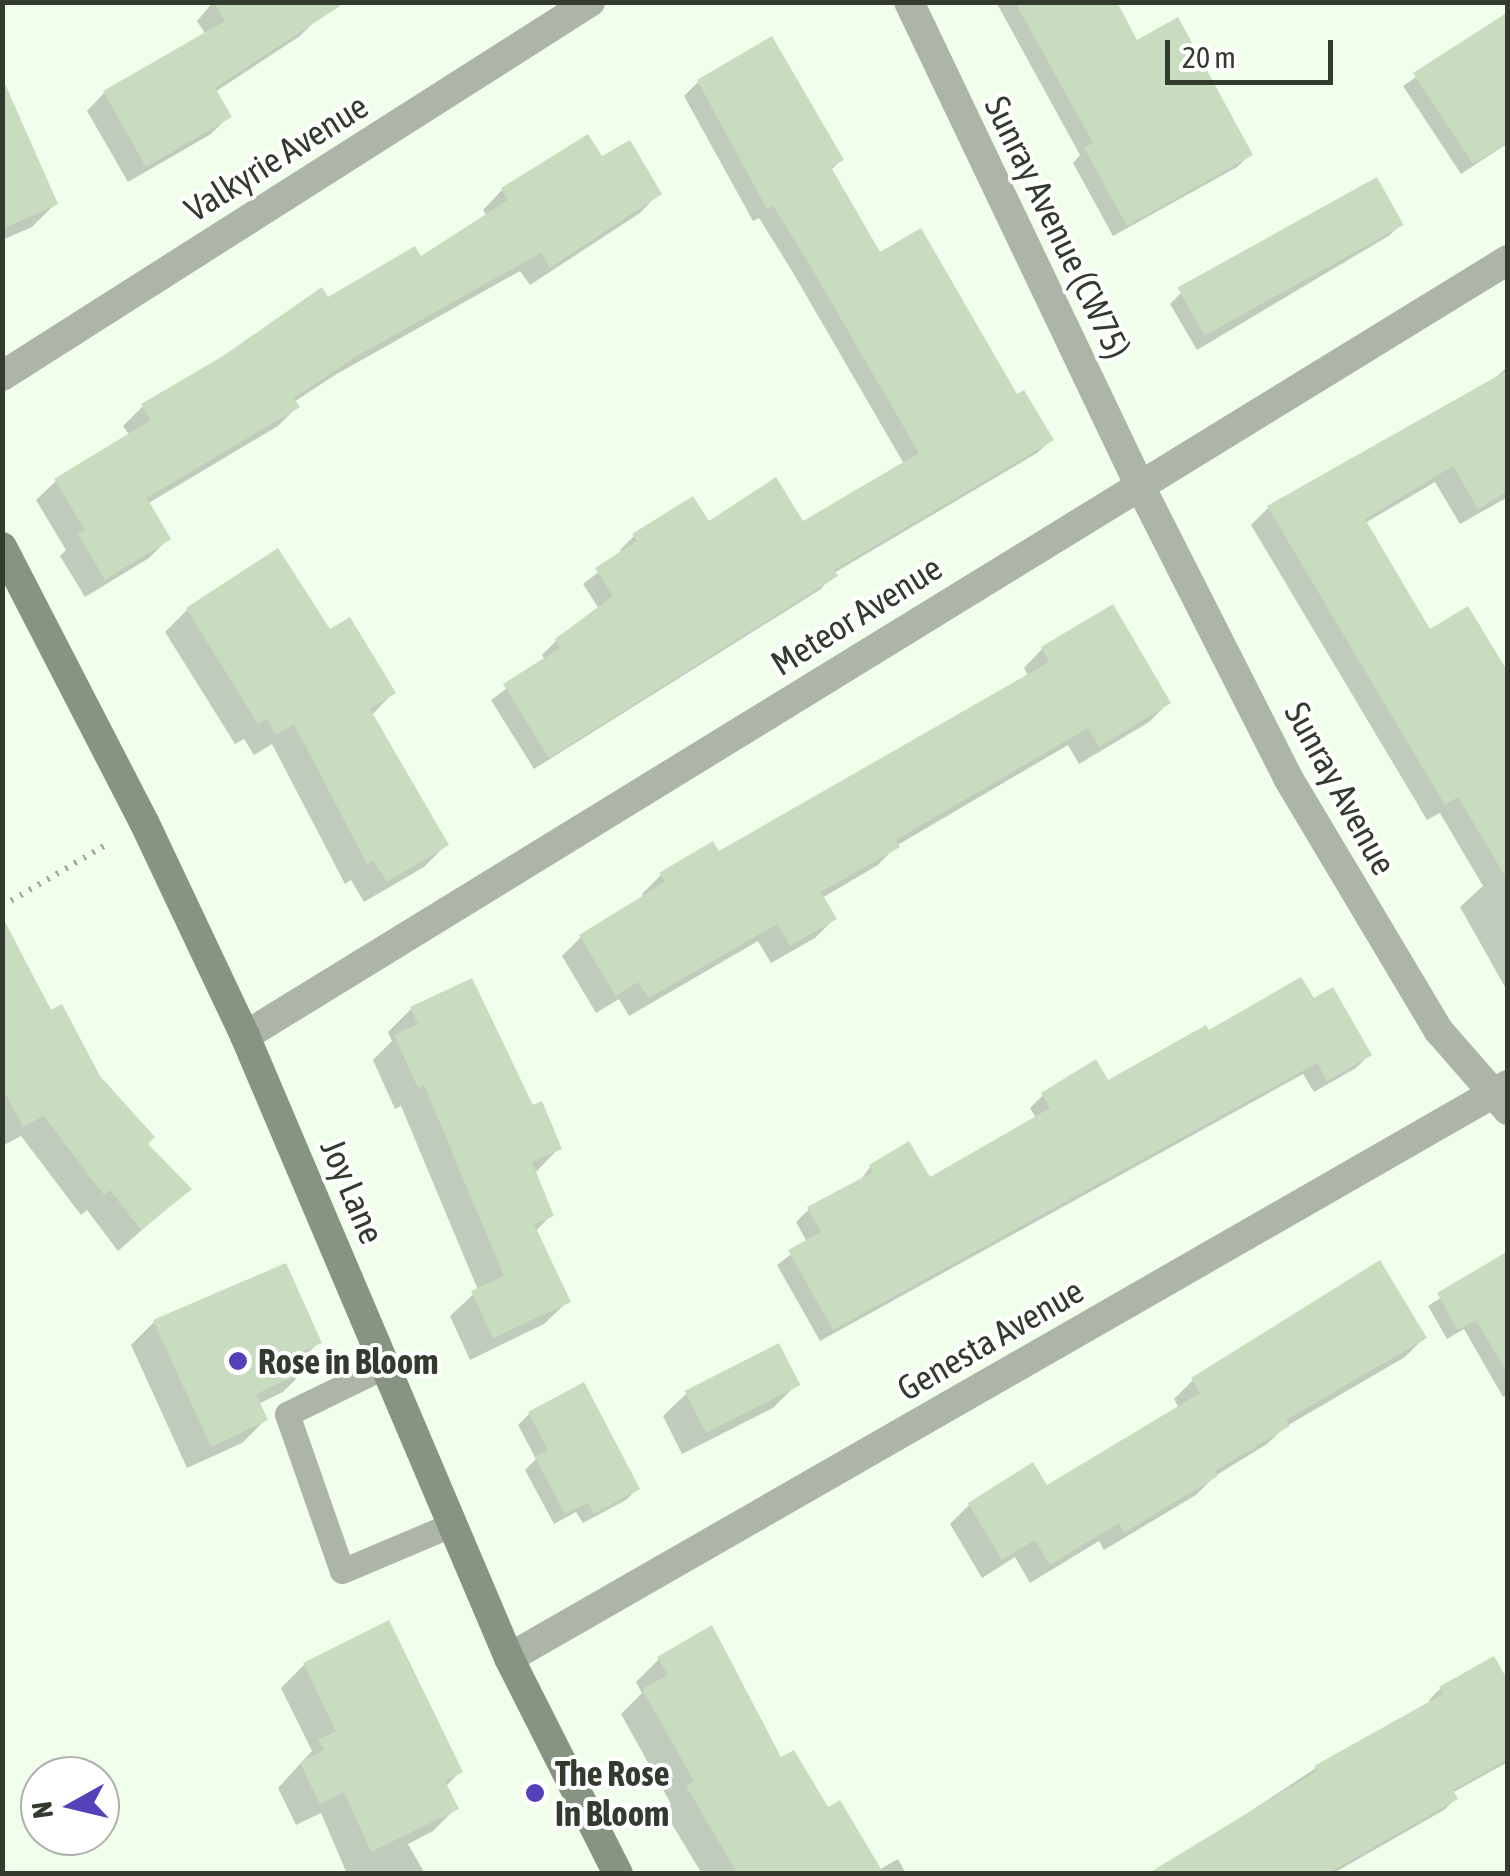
<!DOCTYPE html>
<html>
<head>
<meta charset="utf-8">
<style>
  body { margin:0 }
  #map { position:relative; width:1510px; height:1876px; overflow:hidden; background:#f2feec; font-family:"Asap Condensed",sans-serif }
  div>[style] { position:absolute }
  .shadow>* { inset:0; background:#0003 }
  .building>* { inset:0; background:#c8dcbf; transform-origin:0 0 }
  .path>* { height:6px; margin-top:-3px; transform-origin:0; background:repeating-linear-gradient(90deg,#a3ad9e 0 2.5px,transparent 0 10.5px) }
  .lane>* { height:25px; margin:-12.5px; padding:0 12.5px; transform-origin:12.5px; border-radius:12.5px; background:#adb5a9 }
  .street>* { height:30px; margin:-15px; padding:0 15px; transform-origin:15px; border-radius:15px; background:#adb5a9 }
  .secondary>* { height:30px; margin:-15px; padding:0 15px; transform-origin:15px; border-radius:15px; background:#889482 }
  .dots>* { width:28px; height:28px; translate:-50% -50%; box-sizing:border-box; border:5px solid #fff; border-radius:50% }
  span { translate:-50% -50%; white-space:nowrap; text-align:center; line-height:1.15; -webkit-text-stroke:8px #fff; paint-order:stroke }
  .street-label { font-size:35px; color:#333b2f }
  .poi-label { font-size:35px; color:#333b2f; font-weight:700 }
  .left { translate:0 -50%; text-align:left }
  .frame { position:absolute; inset:0; border:5px solid #333b2f; pointer-events:none }
  .north { position:absolute; left:20px; top:1756px; width:100px; height:100px; box-sizing:border-box; background:#fff; border:2px solid #adb1ac; border-radius:50%; rotate:262deg; font-size:28px; font-weight:700; line-height:40px; text-align:center; color:#333b2f }
  .north::after { content:''; display:block; margin:auto; width:35px; height:45px; background:#5741b9; clip-path:polygon(50% 0,100% 100%,50% 72%,0 100%) }
  .scale { position:absolute; left:1165px; top:40px; width:168px; height:45px; box-sizing:border-box; border:5px solid #333b2f; border-top:0; padding-left:12px; font-size:30px; line-height:35px; white-space:nowrap; color:#333b2f; -webkit-text-stroke:8px #fff; paint-order:stroke }
</style>
</head>
<body>
<div id="map">
  <div class="shadow">
    <div style="clip-path:polygon(307px 2px,317px 19px,300px 36px,215px 92px,228px 117px,211px 134px,128px 182px,87px 111px,104px 93px,206px 35px,197px 21px,213px 2px)"></div>
    <div style="clip-path:polygon(996px 2px,1091px 2px,1250px 155px,1237px 167px,1113px 236px,1073px 163px,1080px 155px)"></div>
    <div style="clip-path:polygon(1508px 14px,1508px 143px,1461px 174px,1403px 86px)"></div>
    <div style="clip-path:polygon(771px 40px,841px 160px,830px 171px,879px 255px,1051px 440px,1037px 453px,834px 573px,821px 589px,534px 769px,491px 700px,545px 660px,542px 655px,556px 641px,599px 609px,583px 584px,622px 554px,620px 550px,634px 536px,708px 524px,802px 524px,904px 464px,792px 271px,759px 218px,753px 221px,684px 96px,698px 82px)"></div>
    <div style="clip-path:polygon(2px 83px,55px 204px,32px 227px,2px 240px)"></div>
    <div style="clip-path:polygon(587px 137px,601px 160px,659px 193px,640px 213px,530px 285px,520px 271px,335px 375px,294px 402px,297px 407px,278px 426px,147px 504px,168px 539px,149px 558px,85px 597px,60px 556px,66px 550px,36px 500px,56px 481px,130px 436px,123px 426px,143px 406px,327px 300px,420px 260px,487px 216px,483px 210px,502px 190px)"></div>
    <div style="clip-path:polygon(1376px 180px,1401px 224px,1390px 235px,1197px 350px,1170px 304px,1181px 293px)"></div>
    <div style="clip-path:polygon(1508px 366px,1508px 497px,1460px 524px,1435px 482px,1365px 523px,1429px 632px,1508px 703px,1505px 987px,1460px 907px,1483px 886px,1440px 813px,1427px 820px,1251px 525px,1268px 508px,1490px 383px)"></div>
    <div style="clip-path:polygon(277px 552px,329px 633px,393px 693px,371px 716px,446px 845px,424px 867px,364px 902px,351px 880px,345px 884px,272px 744px,254px 755px,244px 739px,235px 744px,165px 632px,187px 610px)"></div>
    <div style="clip-path:polygon(1042px 649px,1168px 703px,1149px 722px,1079px 764px,1068px 745px,896px 846px,878px 865px,822px 898px,834px 919px,815px 938px,771px 963px,758px 941px,629px 1016px,619px 999px,596px 1013px,562px 956px,581px 937px,644px 898px,642px 894px,661px 875px,718px 855px,1029px 677px,1024px 668px)"></div>
    <div style="clip-path:polygon(2px 939px,145px 1144px,189px 1189px,118px 1251px,87px 1210px,81px 1215px,21px 1136px,2px 1146px)"></div>
    <div style="clip-path:polygon(1313px 1001px,1369px 1055px,1356px 1068px,1314px 1092px,1303px 1074px,820px 1341px,777px 1265px,807px 1242px,796px 1222px,809px 1209px,859px 1182px,870px 1167px,929px 1180px,1036px 1118px,1030px 1108px,1043px 1095px,1107px 1083px,1209px 1034px)"></div>
    <div style="clip-path:polygon(411px 1009px,531px 1108px,559px 1148px,536px 1172px,551px 1215px,535px 1232px,568px 1301px,544px 1324px,470px 1360px,450px 1316px,478px 1290px,401px 1106px,395px 1109px,373px 1060px,392px 1041px,388px 1032px)"></div>
    <div style="clip-path:polygon(1507px 1254px,1508px 1394px,1503px 1397px,1464px 1329px,1447px 1339px,1428px 1306px)"></div>
    <div style="clip-path:polygon(154px 1322px,319px 1342px,302px 1359px,306px 1369px,283px 1392px,258px 1404px,265px 1420px,242px 1443px,187px 1468px,131px 1345px)"></div>
    <div style="clip-path:polygon(1424px 1338px,1405px 1357px,1285px 1427px,1267px 1444px,1215px 1476px,1196px 1495px,1104px 1550px,1099px 1541px,1030px 1583px,1015px 1557px,982px 1578px,950px 1524px,969px 1505px,1046px 1489px,1179px 1408px,1174px 1399px,1193px 1380px)"></div>
    <div style="clip-path:polygon(797px 1384px,773px 1408px,682px 1454px,663px 1416px,687px 1393px)"></div>
    <div style="clip-path:polygon(529px 1414px,637px 1489px,626px 1500px,583px 1523px,576px 1512px,554px 1524px,525px 1470px,536px 1459px,518px 1425px)"></div>
    <div style="clip-path:polygon(659px 1659px,827px 1811px,879px 1870px,898px 1859px,906px 1874px,702px 1874px,664px 1811px,671px 1804px,621px 1714px,642px 1693px,636px 1682px)"></div>
    <div style="clip-path:polygon(304px 1665px,460px 1772px,445px 1787px,456px 1808px,433px 1831px,408px 1844px,425px 1874px,347px 1874px,321px 1813px,296px 1825px,278px 1788px,312px 1751px,281px 1688px)"></div>
    <div style="clip-path:polygon(1508px 1686px,1508px 1762px,1452px 1793px,1455px 1799px,1444px 1810px,1332px 1874px,1155px 1874px,1316px 1768px,1431px 1704px,1429px 1700px,1440px 1689px)"></div>
  </div>
  <div class="building">
    <div style="clip-path:polygon(213px 2px,346px 2px,215px 88px,232px 117px,146px 167px,103px 91px,225px 21px)"></div>
    <div style="clip-path:polygon(1015px 2px,1117px 2px,1137px 40px,1178px 17px,1253px 155px,1127px 226px,1084px 148px,1093px 143px)"></div>
    <div style="clip-path:polygon(1508px 12px,1508px 142px,1473px 164px,1413px 73px)"></div>
    <div style="clip-path:polygon(772px 36px,844px 160px,831px 167px,880px 252px,921px 228px,1017px 394px,1024px 390px,1054px 440px,834px 570px,838px 576px,549px 758px,503px 684px,560px 648px,555px 639px,613px 596px,595px 568px,637px 541px,632px 534px,693px 496px,709px 521px,776px 477px,803px 521px,919px 453px,805px 257px,773px 206px,767px 209px,697px 80px)"></div>
    <div style="clip-path:polygon(2px 77px,58px 204px,2px 229px)"></div>
    <div style="clip-path:polygon(588px 134px,602px 156px,630px 140px,662px 194px,550px 268px,541px 253px,357px 356px,294px 398px,300px 407px,147px 498px,171px 539px,105px 580px,78px 534px,85px 530px,54px 479px,151px 420px,141px 404px,223px 356px,322px 287px,328px 297px,415px 246px,421px 256px,508px 200px,501px 188px)"></div>
    <div style="left:1377px;top:177px;width:55px;height:228px;rotate:61deg"></div>
    <div style="clip-path:polygon(1508px 370px,1508px 491px,1478px 509px,1453px 466px,1365px 519px,1430px 629px,1468px 606px,1508px 672px,1508px 881px,1458px 797px,1445px 805px,1267px 506px)"></div>
    <div style="clip-path:polygon(278px 548px,330px 629px,350px 617px,396px 693px,370px 709px,449px 845px,387px 882px,373px 860px,367px 864px,294px 724px,276px 735px,267px 719px,258px 724px,186px 608px)"></div>
    <div style="clip-path:polygon(1113px 604px,1171px 703px,1099px 747px,1088px 728px,896px 840px,900px 847px,821px 892px,837px 919px,790px 946px,777px 924px,649px 998px,638px 982px,616px 996px,579px 935px,665px 882px,659px 873px,713px 841px,719px 851px,1049px 662px,1041px 647px)"></div>
    <div style="clip-path:polygon(2px 916px,51px 1010px,62px 1004px,100px 1076px,155px 1137px,148px 1144px,192px 1189px,141px 1230px,110px 1190px,104px 1195px,44px 1116px,23px 1127px,2px 1087px)"></div>
    <div style="clip-path:polygon(1301px 977px,1314px 998px,1333px 987px,1372px 1055px,1327px 1081px,1317px 1063px,833px 1330px,788px 1250px,821px 1232px,807px 1207px,873px 1172px,869px 1165px,909px 1141px,930px 1177px,1050px 1108px,1041px 1093px,1096px 1059px,1108px 1080px,1206px 1025px,1209px 1030px)"></div>
    <div style="clip-path:polygon(472px 978px,533px 1105px,542px 1101px,562px 1149px,532px 1162px,554px 1216px,534px 1224px,571px 1302px,493px 1338px,471px 1291px,504px 1276px,424px 1085px,418px 1088px,394px 1035px,418px 1024px,410px 1007px)"></div>
    <div style="clip-path:polygon(1508px 1251px,1508px 1374px,1476px 1320px,1458px 1330px,1437px 1293px)"></div>
    <div style="clip-path:polygon(1380px 1260px,1427px 1338px,1286px 1420px,1290px 1426px,1215px 1471px,1218px 1476px,1124px 1533px,1119px 1523px,1050px 1565px,1035px 1540px,1002px 1560px,968px 1503px,1033px 1462px,1047px 1485px,1200px 1393px,1191px 1378px)"></div>
    <div style="clip-path:polygon(286px 1263px,322px 1343px,301px 1352px,309px 1370px,256px 1394px,268px 1420px,211px 1447px,153px 1320px)"></div>
    <div style="left:779px;top:1343px;width:47px;height:106px;rotate:63deg"></div>
    <div style="clip-path:polygon(584px 1382px,640px 1489px,594px 1514px,588px 1503px,565px 1514px,535px 1457px,548px 1450px,528px 1412px)"></div>
    <div style="clip-path:polygon(389px 1620px,463px 1772px,445px 1781px,459px 1809px,371px 1852px,344px 1792px,320px 1804px,300px 1763px,324px 1750px,318px 1740px,336px 1731px,303px 1663px)"></div>
    <div style="clip-path:polygon(712px 1625px,781px 1757px,794px 1750px,828px 1807px,840px 1800px,884px 1874px,738px 1874px,686px 1786px,694px 1781px,642px 1689px,668px 1675px,657px 1657px)"></div>
    <div style="clip-path:polygon(1494px 1656px,1508px 1681px,1508px 1759px,1453px 1790px,1458px 1799px,1327px 1874px,1147px 1874px,1317px 1771px,1314px 1766px,1443px 1694px,1439px 1687px)"></div>
  </div>
  <div class="path">
    <div style="left:2px;top:906px;width:124px;rotate:-30.5deg"></div>
  </div>
  <div class="lane">
    <div style="left:387px;top:1365px;width:111px;rotate:153.9deg"></div>
    <div style="left:287px;top:1414px;width:166px;rotate:70.7deg"></div>
    <div style="left:342px;top:1571px;width:118px;rotate:-22.9deg"></div>
  </div>
  <div class="street">
    <div style="left:909px;top:2px;width:534px;rotate:64.49deg"></div>
    <div style="left:1139px;top:484px;width:330px;rotate:63.1deg"></div>
    <div style="left:1288px;top:778px;width:295px;rotate:59.2deg"></div>
    <div style="left:1439px;top:1031px;width:105px;rotate:48.9deg"></div>
    <div style="left:2px;top:376px;width:697px;rotate:-32.46deg"></div>
    <div style="left:245px;top:1036px;width:1482px;rotate:-31.57deg"></div>
    <div style="left:509px;top:1658px;width:1152px;rotate:-29.84deg"></div>
  </div>
  <div class="secondary">
    <div style="left:2px;top:547px;width:309px;rotate:62.7deg"></div>
    <div style="left:144px;top:822px;width:237px;rotate:64.7deg"></div>
    <div style="left:245px;top:1036px;width:676px;rotate:67deg"></div>
    <div style="left:509px;top:1658px;width:242px;rotate:63.2deg"></div>
  </div>
  <div class="dots">
    <div style="left:238px;top:1361px;background:#5741b9"></div>
    <div style="left:535px;top:1793px;background:#5741b9"></div>
  </div>
  <div class="street-label">
    <span style="left:276px;top:157px;rotate:-32deg">Valkyrie Avenue</span>
    <span style="left:1058px;top:227px;rotate:64deg">Sunray Avenue (CW75)</span>
    <span style="left:856px;top:615px;rotate:-32deg">Meteor Avenue</span>
    <span style="left:1341px;top:788px;rotate:61deg">Sunray Avenue</span>
    <span style="left:353px;top:1191px;rotate:67deg">Joy Lane</span>
    <span style="left:990px;top:1339px;rotate:-30deg">Genesta Avenue</span>
  </div>
  <div class="poi-label">
    <span class="left" style="left:258px;top:1361px">Rose in Bloom</span>
    <span class="left" style="left:555px;top:1793px">The Rose<br>In Bloom</span>
  </div>
  <div class="frame"></div>
  <div class="north">N</div>
  <div class="scale">20 m</div>
</div>
</body>
</html>
